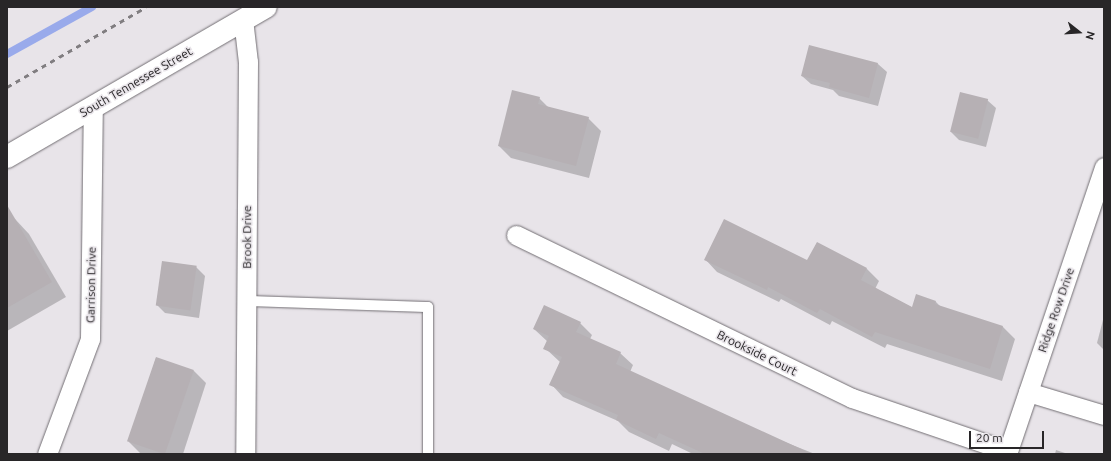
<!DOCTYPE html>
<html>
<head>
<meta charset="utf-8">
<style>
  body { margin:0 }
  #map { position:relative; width:1111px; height:461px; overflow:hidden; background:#e8e4e9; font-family:Ubuntu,sans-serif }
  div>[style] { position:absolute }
  .shadow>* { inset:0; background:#0003 }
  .stream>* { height:8px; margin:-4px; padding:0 4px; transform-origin:4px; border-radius:4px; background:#99aaeb }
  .building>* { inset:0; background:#b6b0b4; transform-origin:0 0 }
  .roads { filter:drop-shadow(0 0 1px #726e73) drop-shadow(0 0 1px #726e73) }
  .service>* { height:10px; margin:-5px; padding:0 5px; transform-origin:5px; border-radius:5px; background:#fff }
  .minor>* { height:19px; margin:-9.5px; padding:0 9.5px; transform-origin:9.5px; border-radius:9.5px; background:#fff }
  .secondary>* { height:22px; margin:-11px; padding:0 11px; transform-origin:11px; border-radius:11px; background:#fff }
  .rail>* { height:3px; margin-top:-1.5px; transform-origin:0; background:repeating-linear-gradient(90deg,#807d80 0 5px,transparent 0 10px) }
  span { translate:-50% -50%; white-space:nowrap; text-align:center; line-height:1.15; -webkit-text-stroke:3px #e8e4e9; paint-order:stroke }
  .street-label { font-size:12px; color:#282628 }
  .frame { position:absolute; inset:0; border:8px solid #282628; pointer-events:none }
  .north { position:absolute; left:1059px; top:12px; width:40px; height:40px; -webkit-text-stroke:3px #e8e4e9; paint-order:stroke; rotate:107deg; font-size:11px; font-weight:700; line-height:16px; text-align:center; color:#282628 }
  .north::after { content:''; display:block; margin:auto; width:14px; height:18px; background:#282628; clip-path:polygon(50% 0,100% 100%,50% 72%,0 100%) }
  .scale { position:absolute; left:969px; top:431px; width:75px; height:18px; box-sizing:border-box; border:2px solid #282628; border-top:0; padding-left:5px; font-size:12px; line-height:14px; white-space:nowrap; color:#282628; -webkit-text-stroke:3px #e8e4e9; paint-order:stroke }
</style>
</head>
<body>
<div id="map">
  <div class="shadow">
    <div style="clip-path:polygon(878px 64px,887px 72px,878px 106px,839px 96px,833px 90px,811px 84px,802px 76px)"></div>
    <div style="clip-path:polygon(539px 98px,550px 109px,588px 118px,601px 131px,589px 178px,511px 158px,499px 146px)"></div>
    <div style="clip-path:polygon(987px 100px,996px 108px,986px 147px,959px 140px,951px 132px)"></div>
    <div style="clip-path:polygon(15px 219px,29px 234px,66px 297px,7px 331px,7px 224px)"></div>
    <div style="clip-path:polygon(817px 243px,867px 269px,879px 281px,875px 289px,913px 308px,916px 296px,936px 302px,942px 308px,1003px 327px,1015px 339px,1002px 381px,887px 344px,885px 348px,832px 321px,830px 325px,781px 299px,779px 302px,717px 272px,705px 259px,808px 261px)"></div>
    <div style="clip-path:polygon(196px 267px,205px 276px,199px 318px,165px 313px,156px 304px)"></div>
    <div style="clip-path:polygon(1104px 316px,1104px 350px,1097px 343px)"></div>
    <div style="clip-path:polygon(580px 323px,592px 335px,590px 339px,620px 353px,633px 365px,630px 372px,744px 426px,815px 454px,693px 454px,672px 444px,669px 451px,629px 432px,618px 421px,563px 397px,551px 384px,560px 362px,545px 348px,548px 342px,534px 329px)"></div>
    <div style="clip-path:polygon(156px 358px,194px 371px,206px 383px,183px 454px,141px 454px,129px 442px)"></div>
    <div style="clip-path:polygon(1056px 450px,1068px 454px,1055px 454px)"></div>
  </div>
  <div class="stream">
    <div style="left:7px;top:54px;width:97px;rotate:-28.9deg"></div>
  </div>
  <div class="building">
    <div style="clip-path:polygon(809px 45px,878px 63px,869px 98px,829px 87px,830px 83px,801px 76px)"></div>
    <div style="clip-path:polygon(512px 90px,540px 97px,538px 104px,589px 117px,576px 166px,498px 146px)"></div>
    <div style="left:960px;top:92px;width:29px;height:41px;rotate:14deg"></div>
    <div style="clip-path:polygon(7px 205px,52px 282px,7px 308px)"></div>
    <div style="clip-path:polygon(724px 219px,807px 260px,817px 242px,867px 268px,861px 280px,912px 307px,916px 294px,936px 301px,935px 304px,1003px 326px,990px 369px,875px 332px,872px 337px,820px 309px,817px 313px,768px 287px,767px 290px,704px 260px)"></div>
    <div style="left:162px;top:261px;width:35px;height:45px;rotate:8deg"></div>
    <div style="clip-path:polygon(544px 305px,581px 322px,576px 332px,621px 352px,616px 364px,812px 454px,705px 454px,659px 433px,656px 439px,616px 420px,618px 415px,549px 385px,562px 357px,543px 349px,549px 336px,533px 329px)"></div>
    <div style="left:156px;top:357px;width:40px;height:89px;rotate:19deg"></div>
  </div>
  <div class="roads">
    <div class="service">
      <div style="left:247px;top:301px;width:181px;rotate:1.9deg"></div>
      <div style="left:428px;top:307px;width:147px;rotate:90deg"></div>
    </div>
    <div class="minor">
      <div style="left:243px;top:19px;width:43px;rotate:83.4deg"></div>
      <div style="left:248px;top:62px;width:392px;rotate:90.4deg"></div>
      <div style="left:516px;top:235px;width:373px;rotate:25.9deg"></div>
      <div style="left:852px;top:398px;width:165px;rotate:18.8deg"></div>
      <div style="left:1028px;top:392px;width:79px;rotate:16.8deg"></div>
      <div style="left:47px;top:454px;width:123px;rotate:-69.5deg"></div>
      <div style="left:90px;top:339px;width:231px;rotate:-89.3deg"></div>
      <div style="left:1007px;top:454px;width:303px;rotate:-71.3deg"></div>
    </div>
    <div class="secondary">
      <div style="left:7px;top:157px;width:299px;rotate:-30.1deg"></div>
    </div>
  </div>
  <div class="rail">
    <div style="left:7px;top:87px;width:160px;rotate:-29.9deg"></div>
  </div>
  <div class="street-label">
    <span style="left:136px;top:82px;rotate:-30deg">South Tennessee Street</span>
    <span style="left:247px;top:237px;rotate:-90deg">Brook Drive</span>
    <span style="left:91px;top:285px;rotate:-89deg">Garrison Drive</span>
    <span style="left:1056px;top:310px;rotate:-71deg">Ridge Row Drive</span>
    <span style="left:757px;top:353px;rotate:26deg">Brookside Court</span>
  </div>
  <div class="frame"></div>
  <div class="north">N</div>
  <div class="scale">20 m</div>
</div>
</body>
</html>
